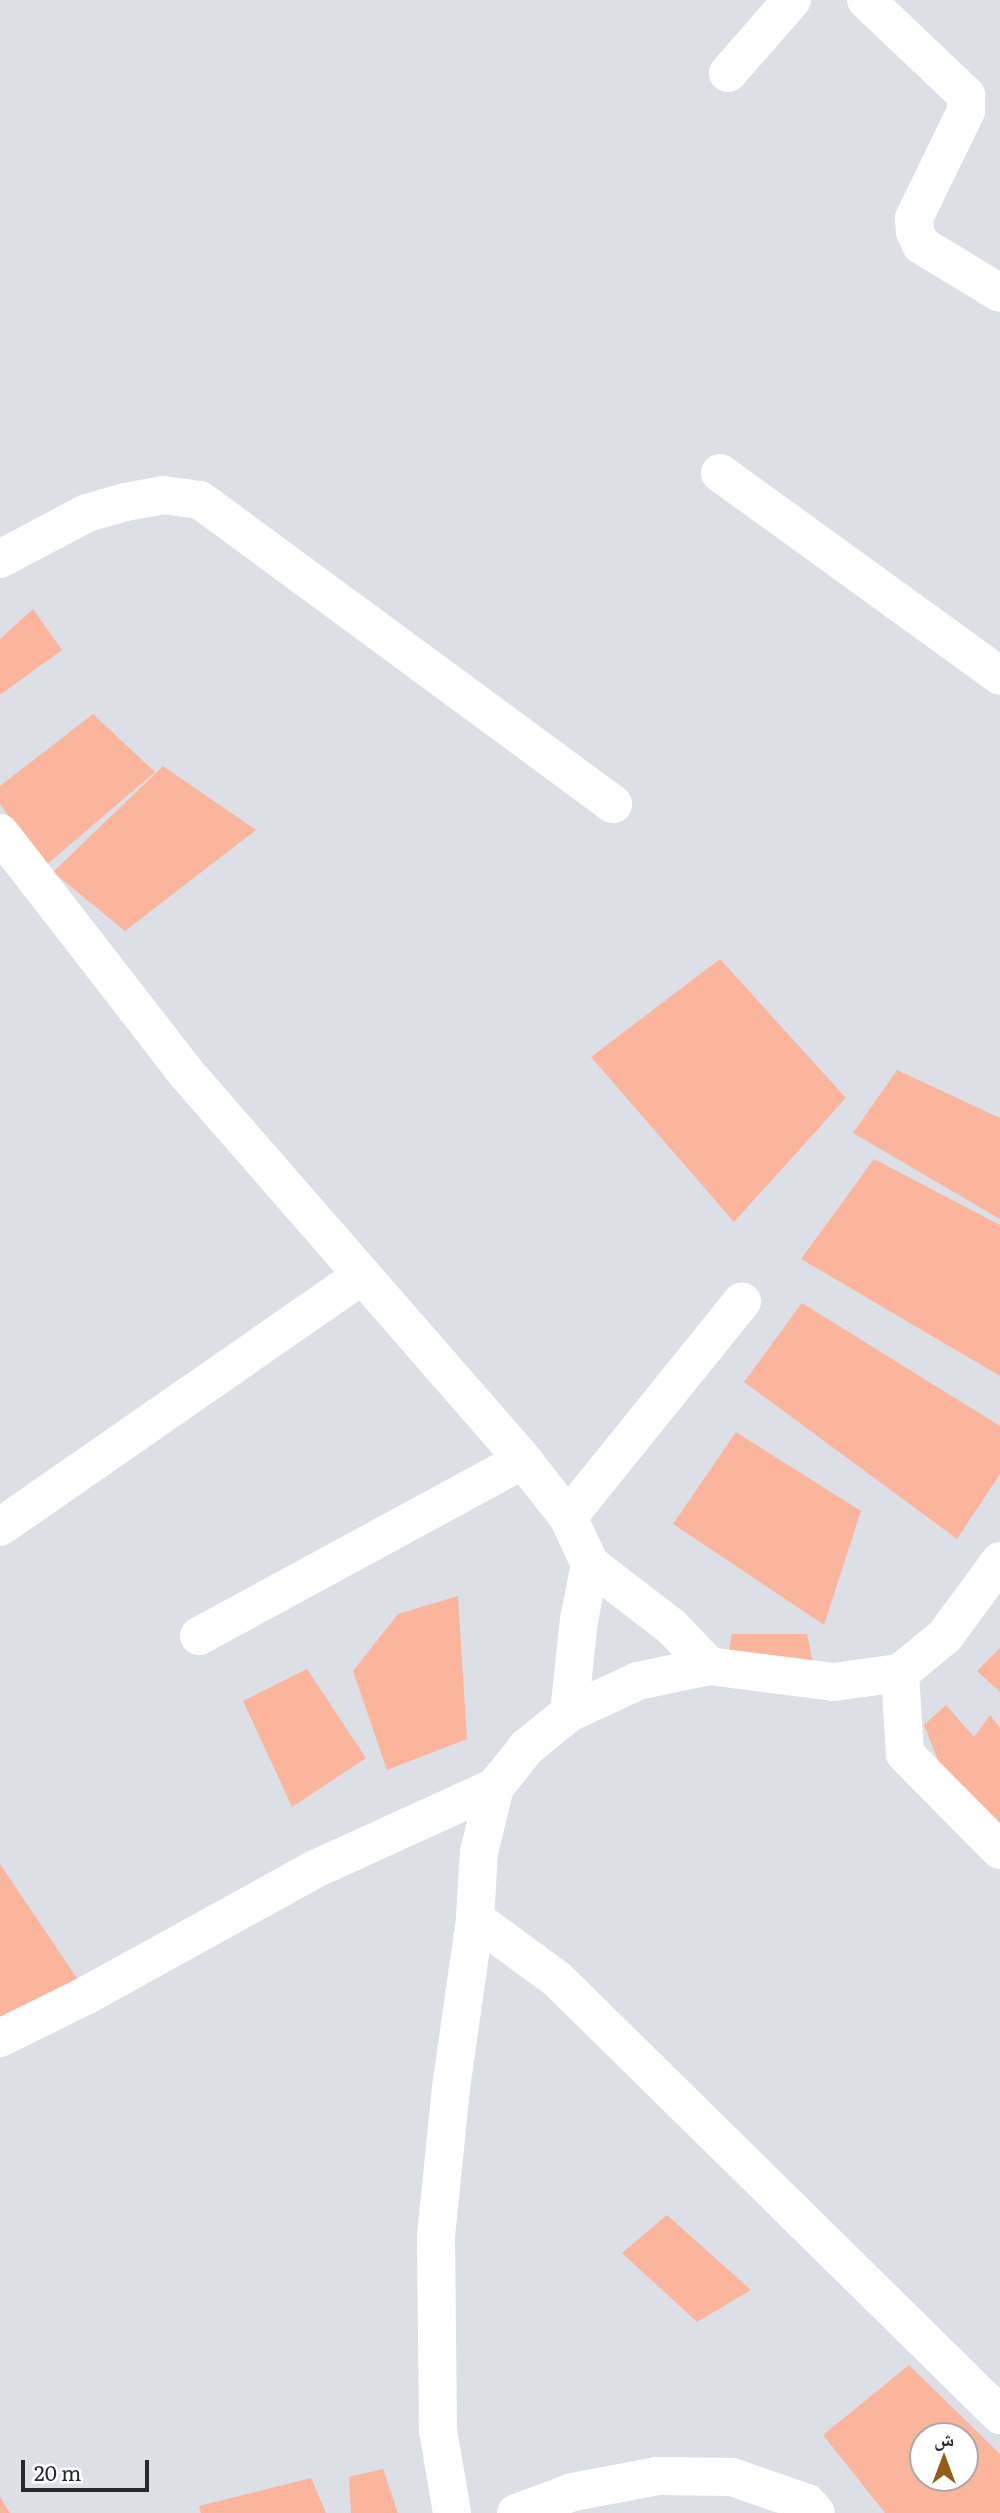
<!DOCTYPE html>
<html>
<head>
<meta charset="utf-8">
<style>
  body { margin:0 }
  #map { position:relative; width:1000px; height:2513px; overflow:hidden; background:#dce0e6; font-family:Literata,"Noto Naskh Arabic",serif }
  div>[style] { position:absolute }
  .building>* { inset:0; background:#fbb59d }
  .minor>* { height:38px; margin:-19px; padding:0 19px; transform-origin:19px; border-radius:19px; background:#fff }
  span { translate:-50% -50%; white-space:nowrap; text-align:center; line-height:1.15; -webkit-text-stroke:5px #fff; paint-order:stroke }
  .north { position:absolute; left:909px; top:2422px; width:70px; height:70px; box-sizing:border-box; background:#fff; border:2px solid #a9a9aa; border-radius:50%; rotate:0deg; font-size:19px; font-weight:700; line-height:28px; text-align:center; color:#27292b }
  .north::after { content:''; display:block; margin:auto; width:24px; height:32px; background:#955d18; clip-path:polygon(50% 0,100% 100%,50% 72%,0 100%) }
  .scale { position:absolute; left:21px; top:2460px; width:128px; height:32px; box-sizing:border-box; border:4px solid #27292b; border-top:0; padding-left:9px; font-size:21px; line-height:24px; white-space:nowrap; color:#27292b; -webkit-text-stroke:5px #fff; paint-order:stroke }
</style>
</head>
<body>
<div id="map">
  <div class="building">
    <div style="clip-path:polygon(33px 609px,62px 650px,0 695px,0 639px)"></div>
    <div style="clip-path:polygon(93px 714px,155px 772px,44px 867px,0 804px,0 786px)"></div>
    <div style="clip-path:polygon(163px 766px,256px 830px,125px 931px,53px 872px)"></div>
    <div style="clip-path:polygon(720px 959px,846px 1098px,734px 1222px,591px 1057px)"></div>
    <div style="clip-path:polygon(897px 1070px,1000px 1118px,1000px 1219px,853px 1133px)"></div>
    <div style="clip-path:polygon(874px 1159px,1000px 1225px,1000px 1376px,801px 1259px)"></div>
    <div style="clip-path:polygon(802px 1303px,1000px 1426px,1000px 1474px,957px 1539px,744px 1382px)"></div>
    <div style="clip-path:polygon(736px 1432px,861px 1511px,824px 1625px,673px 1524px)"></div>
    <div style="clip-path:polygon(458px 1596px,467px 1739px,387px 1770px,353px 1671px,398px 1614px)"></div>
    <div style="clip-path:polygon(732px 1634px,807px 1634px,814px 1667px,727px 1659px)"></div>
    <div style="clip-path:polygon(1000px 1648px,1000px 1692px,977px 1671px)"></div>
    <div style="clip-path:polygon(307px 1669px,366px 1758px,292px 1807px,243px 1701px)"></div>
    <div style="clip-path:polygon(946px 1705px,974px 1737px,990px 1715px,1000px 1728px,1000px 1831px,942px 1770px,924px 1725px)"></div>
    <div style="clip-path:polygon(0 1864px,81px 1984px,0 2017px)"></div>
    <div style="clip-path:polygon(667px 2215px,751px 2290px,697px 2322px,622px 2253px)"></div>
    <div style="clip-path:polygon(evenodd,909px 2365px,1000px 2454px,1000px 2513px,885px 2513px,823px 2435px,909px 2365px,923px 2436px,965px 2436px,965px 2478px,923px 2478px,923px 2436px)"></div>
    <div style="clip-path:polygon(383px 2469px,398px 2513px,351px 2513px,349px 2477px)"></div>
    <div style="clip-path:polygon(311px 2478px,326px 2513px,201px 2513px,199px 2506px)"></div>
    <div style="clip-path:polygon(0 2497px,10px 2513px,0 2513px)"></div>
  </div>
  <div class="minor">
    <div style="left:866px;top:0;width:138px;rotate:43.5deg"></div>
    <div style="left:966px;top:95px;width:16px;rotate:90deg"></div>
    <div style="left:966px;top:111px;width:119px;rotate:115.9deg"></div>
    <div style="left:914px;top:218px;width:14px;rotate:86deg"></div>
    <div style="left:915px;top:232px;width:14px;rotate:65deg"></div>
    <div style="left:921px;top:245px;width:92px;rotate:31.3deg"></div>
    <div style="left:728px;top:73px;width:97px;rotate:-48.8deg"></div>
    <div style="left:720px;top:473px;width:346px;rotate:35.9deg"></div>
    <div style="left:0;top:559px;width:98px;rotate:-27.9deg"></div>
    <div style="left:87px;top:513px;width:40px;rotate:-16deg"></div>
    <div style="left:125px;top:502px;width:39px;rotate:-10deg"></div>
    <div style="left:163px;top:495px;width:37px;rotate:8deg"></div>
    <div style="left:200px;top:500px;width:513px;rotate:36.36deg"></div>
    <div style="left:0;top:833px;width:305px;rotate:52.2deg"></div>
    <div style="left:187px;top:1074px;width:505px;rotate:48.93deg"></div>
    <div style="left:519px;top:1455px;width:79px;rotate:51.7deg"></div>
    <div style="left:568px;top:1517px;width:52px;rotate:64.9deg"></div>
    <div style="left:590px;top:1564px;width:103px;rotate:37.5deg"></div>
    <div style="left:672px;top:1627px;width:54px;rotate:46.5deg"></div>
    <div style="left:568px;top:1517px;width:277px;rotate:-51.1deg"></div>
    <div style="left:0;top:1527px;width:441px;rotate:-34.8deg"></div>
    <div style="left:199px;top:1636px;width:369px;rotate:-28.5deg"></div>
    <div style="left:900px;top:1673px;width:81px;rotate:86.5deg"></div>
    <div style="left:905px;top:1754px;width:135px;rotate:45.3deg"></div>
    <div style="left:569px;top:1713px;width:94px;rotate:-83.9deg"></div>
    <div style="left:579px;top:1620px;width:57px;rotate:-78.9deg"></div>
    <div style="left:475px;top:1919px;width:102px;rotate:36.2deg"></div>
    <div style="left:557px;top:1979px;width:622px;rotate:44.54deg"></div>
    <div style="left:0;top:2038px;width:95px;rotate:-26.3deg"></div>
    <div style="left:85px;top:1996px;width:260px;rotate:-28.9deg"></div>
    <div style="left:313px;top:1870px;width:200px;rotate:-24.5deg"></div>
    <div style="left:452px;top:2513px;width:84px;rotate:-99.6deg"></div>
    <div style="left:438px;top:2430px;width:194px;rotate:-90.6deg"></div>
    <div style="left:436px;top:2236px;width:149px;rotate:-84.2deg"></div>
    <div style="left:451px;top:2088px;width:171px;rotate:-81.9deg"></div>
    <div style="left:475px;top:1919px;width:67px;rotate:-86.6deg"></div>
    <div style="left:479px;top:1852px;width:67px;rotate:-76.2deg"></div>
    <div style="left:495px;top:1787px;width:51px;rotate:-51.3deg"></div>
    <div style="left:527px;top:1747px;width:54px;rotate:-39deg"></div>
    <div style="left:569px;top:1713px;width:76px;rotate:-24.9deg"></div>
    <div style="left:638px;top:1681px;width:73px;rotate:-11.9deg"></div>
    <div style="left:709px;top:1666px;width:126px;rotate:7.3deg"></div>
    <div style="left:834px;top:1682px;width:67px;rotate:-7.8deg"></div>
    <div style="left:900px;top:1673px;width:58px;rotate:-39.4deg"></div>
    <div style="left:945px;top:1636px;width:93px;rotate:-53.7deg"></div>
    <div style="left:516px;top:2513px;width:61px;rotate:-20.2deg"></div>
    <div style="left:573px;top:2492px;width:86px;rotate:-10.7deg"></div>
    <div style="left:658px;top:2476px;width:74px;rotate:0.8deg"></div>
    <div style="left:732px;top:2477px;width:79px;rotate:19.1deg"></div>
    <div style="left:807px;top:2503px;width:13px;rotate:48deg"></div>
  </div>
  <div class="north">ش</div>
  <div class="scale">20 m</div>
</div>
</body>
</html>
